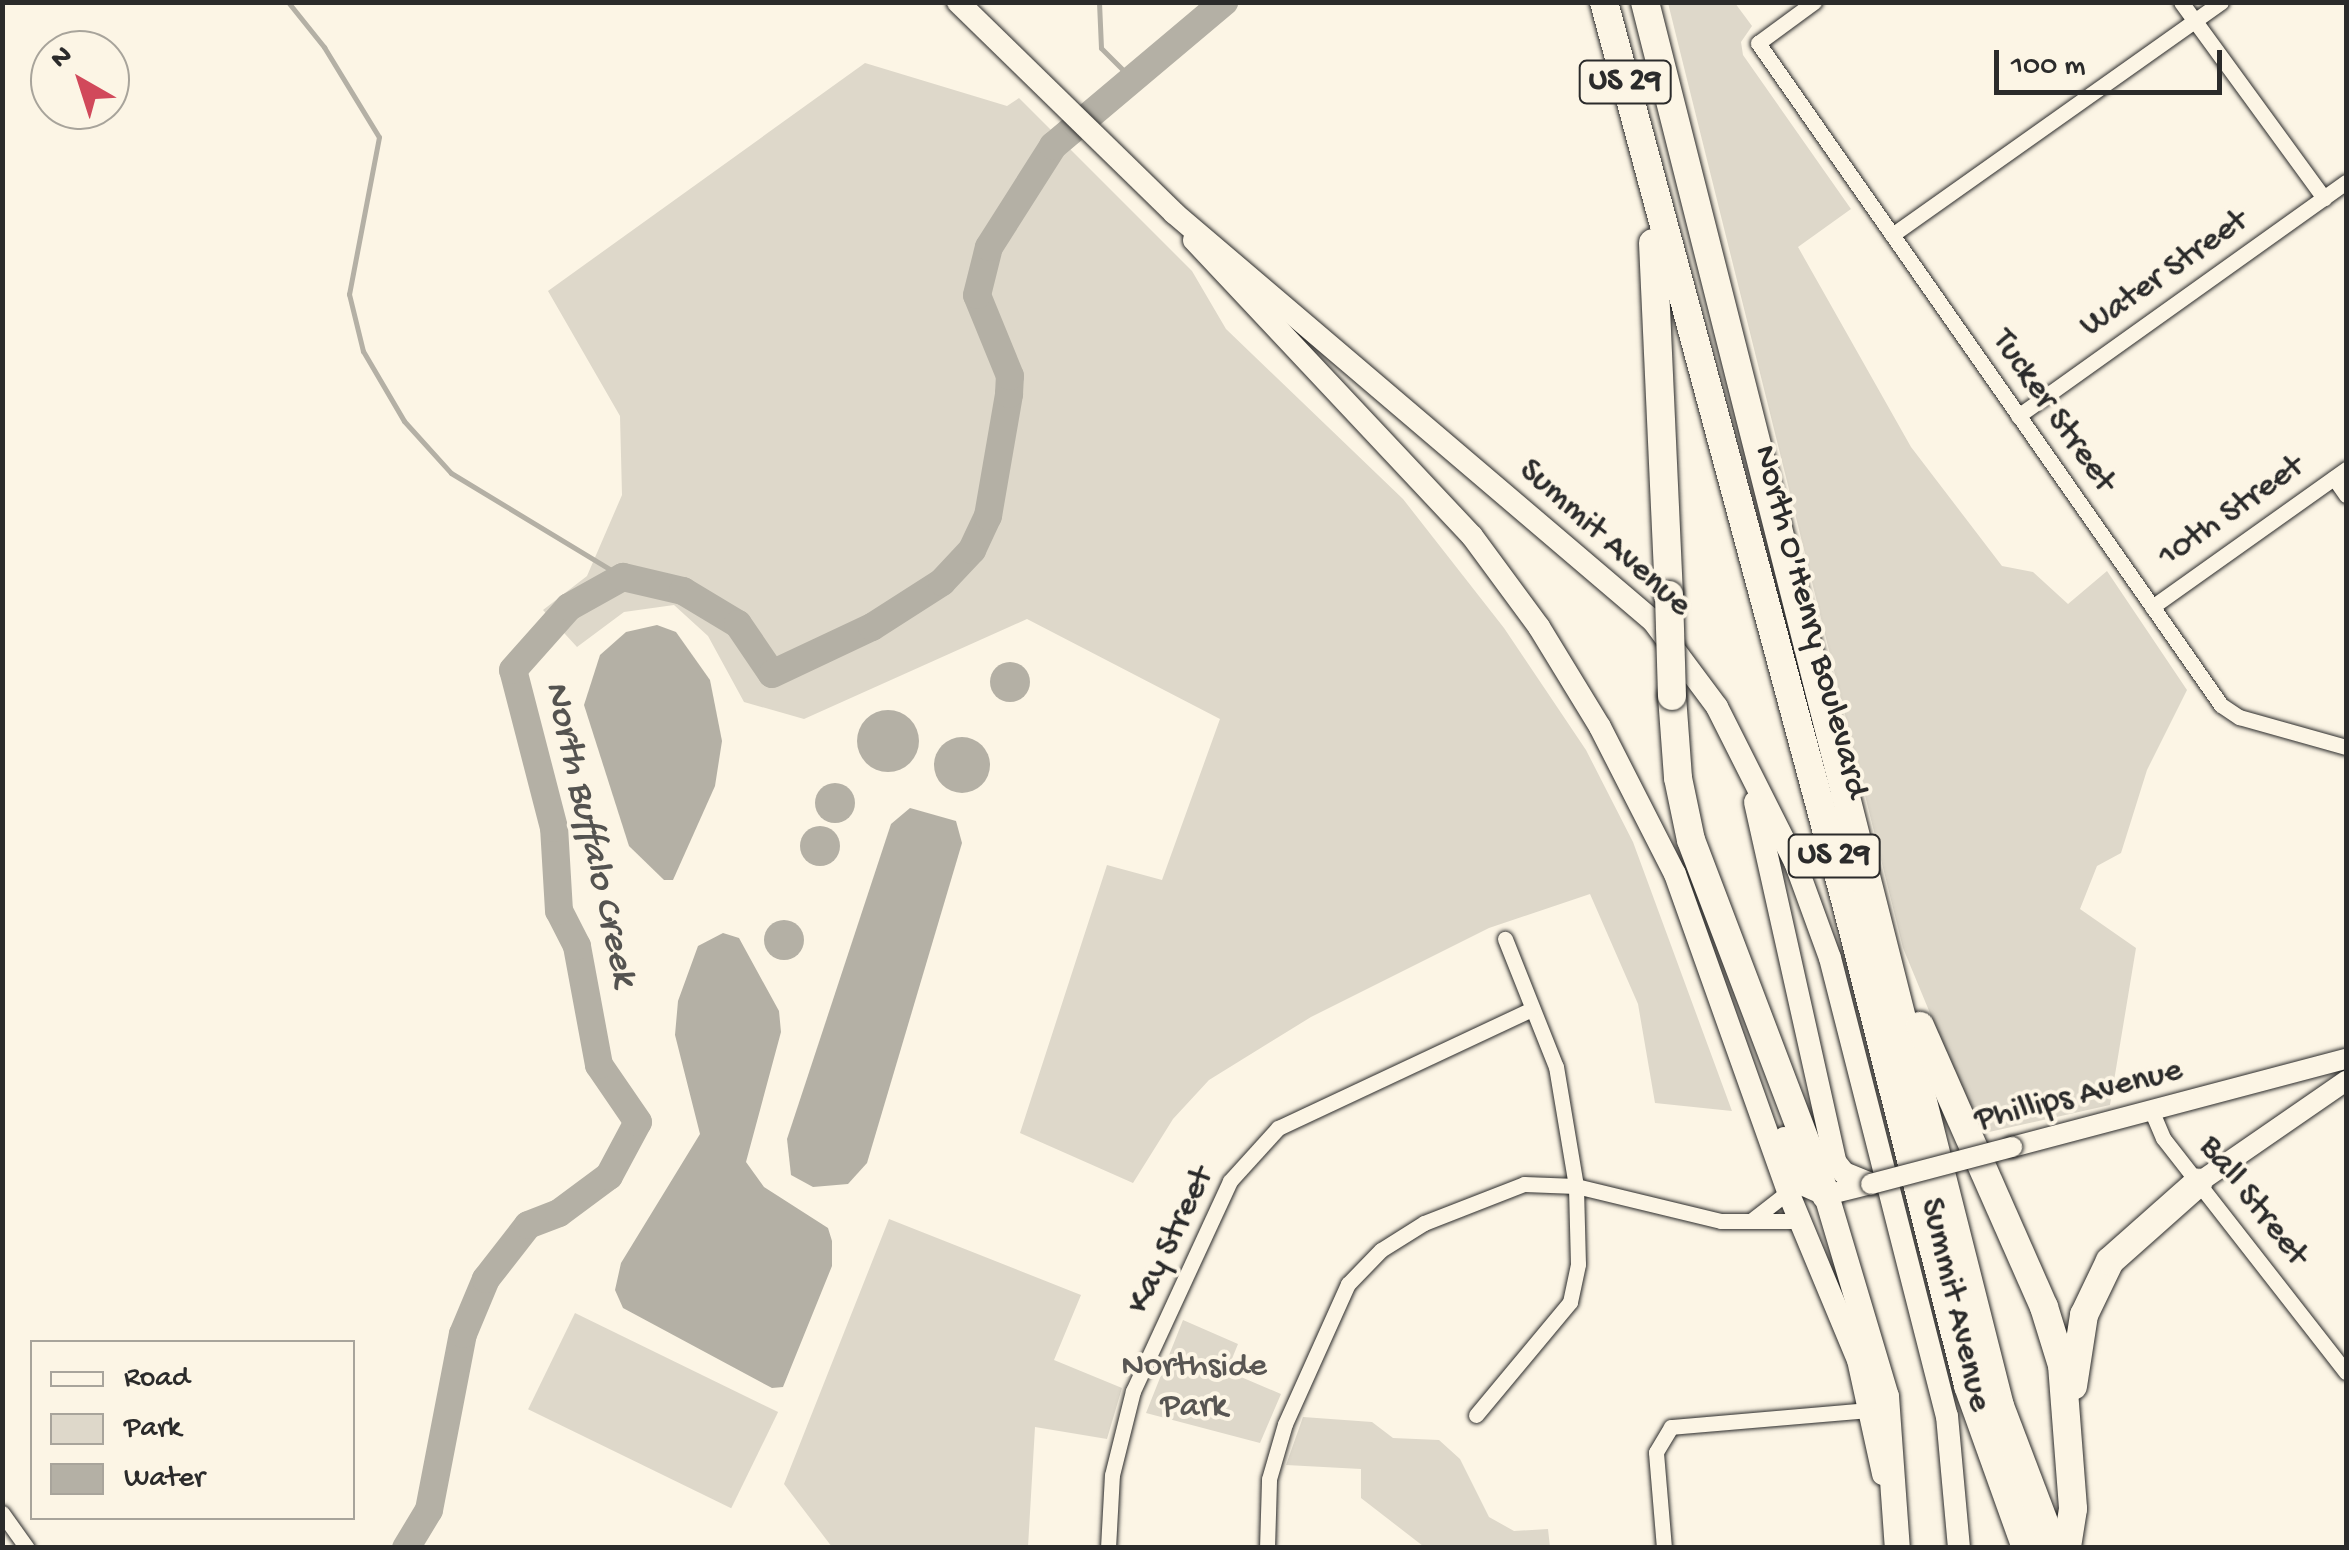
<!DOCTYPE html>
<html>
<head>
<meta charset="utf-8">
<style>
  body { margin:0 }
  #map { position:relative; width:2349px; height:1550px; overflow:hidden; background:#fcf5e5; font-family:"Gochi Hand",sans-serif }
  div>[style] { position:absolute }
  .green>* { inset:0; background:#ded8ca; transform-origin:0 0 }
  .water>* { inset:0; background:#b4b0a5 }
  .round { border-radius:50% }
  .stream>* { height:5px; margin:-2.5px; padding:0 2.5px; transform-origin:2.5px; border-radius:2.5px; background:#b4b0a5 }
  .river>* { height:28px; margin:-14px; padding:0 14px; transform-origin:14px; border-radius:14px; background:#b4b0a5 }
  .roads { filter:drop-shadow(0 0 2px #2b2b2b) drop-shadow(0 0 2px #2b2b2b) }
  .minor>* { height:15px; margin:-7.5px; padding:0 7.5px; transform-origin:7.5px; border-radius:7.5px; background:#fcf5e5 }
  .tertiary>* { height:20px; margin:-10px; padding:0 10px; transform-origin:10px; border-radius:10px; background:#fcf5e5 }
  .secondary>* { height:22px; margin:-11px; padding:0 11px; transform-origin:11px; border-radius:11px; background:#fcf5e5 }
  .primary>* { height:25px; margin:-12.5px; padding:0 12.5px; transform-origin:12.5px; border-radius:12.5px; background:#fcf5e5 }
  .motorway>* { height:28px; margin:-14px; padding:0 14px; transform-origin:14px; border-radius:14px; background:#fcf5e5 }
  .bridges { filter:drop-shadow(0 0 2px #2b2b2b) drop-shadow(0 0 2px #2b2b2b) }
  .tertiary-bridge>* { height:20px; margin:-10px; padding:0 10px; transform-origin:10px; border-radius:10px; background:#fcf5e5 }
  .motorway-bridge>* { height:28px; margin:-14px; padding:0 14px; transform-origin:14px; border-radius:14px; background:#fcf5e5 }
  span { translate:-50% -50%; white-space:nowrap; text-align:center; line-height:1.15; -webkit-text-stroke:8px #fcf5e5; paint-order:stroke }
  .shield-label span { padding:2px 8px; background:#fcf5e5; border:2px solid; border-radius:8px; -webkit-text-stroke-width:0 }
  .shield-label { font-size:32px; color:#2b2b2b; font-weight:700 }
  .street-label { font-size:35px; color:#2b2b2b }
  .park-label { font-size:35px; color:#585653 }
  .water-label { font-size:38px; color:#545350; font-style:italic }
  .frame { position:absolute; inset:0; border:5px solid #2b2b2b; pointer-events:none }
  .legend { position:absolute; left:30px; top:1340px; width:325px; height:180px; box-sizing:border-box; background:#fcf5e5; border:2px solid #a8a49b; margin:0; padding:12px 18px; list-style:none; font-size:30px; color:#2b2b2b }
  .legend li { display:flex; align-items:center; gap:20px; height:50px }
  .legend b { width:50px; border:2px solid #a8a49b }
  .north { position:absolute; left:30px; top:30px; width:100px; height:100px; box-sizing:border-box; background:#fcf5e5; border:2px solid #a8a49b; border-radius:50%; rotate:321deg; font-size:28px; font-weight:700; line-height:40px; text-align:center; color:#2b2b2b }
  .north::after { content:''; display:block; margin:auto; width:35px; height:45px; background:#d1495b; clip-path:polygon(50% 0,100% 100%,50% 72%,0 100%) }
  .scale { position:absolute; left:1994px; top:50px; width:228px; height:45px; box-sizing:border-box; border:5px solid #2b2b2b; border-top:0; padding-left:12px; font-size:30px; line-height:35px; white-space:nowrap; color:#2b2b2b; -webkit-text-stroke:8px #fcf5e5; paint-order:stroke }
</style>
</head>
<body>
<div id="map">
  <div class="green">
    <div style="clip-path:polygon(1668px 3px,1735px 3px,1752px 26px,1741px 42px,1743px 55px,1851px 209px,1798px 247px,1911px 447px,2002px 566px,2033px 572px,2068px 604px,2107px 571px,2187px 690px,2147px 770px,2121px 853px,2097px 866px,2080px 909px,2136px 948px,2110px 1105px,1980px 1134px,1903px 948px)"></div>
    <div style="clip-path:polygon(865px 63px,1007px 106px,1019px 98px,1192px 271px,1226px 329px,1403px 499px,1504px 628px,1586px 750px,1633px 842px,1732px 1111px,1655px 1103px,1638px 1004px,1590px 894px,1489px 928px,1311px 1017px,1209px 1080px,1173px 1119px,1133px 1183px,1020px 1133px,1107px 865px,1162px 880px,1220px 719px,1027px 619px,804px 719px,744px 702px,708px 636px,674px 605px,624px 612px,577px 647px,543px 610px,587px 576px,622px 495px,620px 416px,548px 291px)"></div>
    <div style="clip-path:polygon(889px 1219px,1081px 1295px,1054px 1360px,1122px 1388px,1107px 1439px,1035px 1427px,1028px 1547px,832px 1547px,784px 1484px)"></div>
    <div style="left:575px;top:1313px;width:226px;height:107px;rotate:26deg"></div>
    <div style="clip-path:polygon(1183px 1320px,1238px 1344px,1227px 1371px,1281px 1394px,1260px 1443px,1146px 1413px)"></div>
    <div style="clip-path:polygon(1303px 1417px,1372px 1422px,1393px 1438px,1439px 1440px,1460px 1459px,1489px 1517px,1514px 1531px,1548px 1529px,1550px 1547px,1423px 1546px,1361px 1498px,1361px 1469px,1286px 1465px)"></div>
  </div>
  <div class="water">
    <div style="clip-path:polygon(657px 625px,676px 632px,710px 680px,722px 741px,715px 786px,673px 880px,664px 880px,629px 846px,584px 705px,600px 655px,626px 632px)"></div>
    <div class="round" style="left:990px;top:662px;width:40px;height:40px"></div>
    <div class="round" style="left:857px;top:710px;width:62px;height:62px"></div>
    <div class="round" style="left:934px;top:737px;width:56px;height:56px"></div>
    <div class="round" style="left:815px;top:783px;width:40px;height:40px"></div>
    <div style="clip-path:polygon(910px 808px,956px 821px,962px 843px,867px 1163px,848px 1184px,813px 1187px,791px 1175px,787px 1139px,891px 824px)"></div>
    <div class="round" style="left:800px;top:826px;width:40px;height:40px"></div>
    <div class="round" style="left:764px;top:920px;width:40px;height:40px"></div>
    <div style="clip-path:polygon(723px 933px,739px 938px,779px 1011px,781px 1032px,746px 1162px,764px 1187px,828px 1228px,832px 1241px,832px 1266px,783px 1387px,772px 1388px,623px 1308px,615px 1290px,621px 1263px,700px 1134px,675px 1035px,678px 1001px,698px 946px)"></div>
  </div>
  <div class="stream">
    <div style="left:288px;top:2px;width:58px;rotate:51.3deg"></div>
    <div style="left:324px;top:47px;width:105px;rotate:58.6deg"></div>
    <div style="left:379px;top:137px;width:160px;rotate:100.8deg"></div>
    <div style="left:349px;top:294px;width:59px;rotate:76.2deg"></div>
    <div style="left:363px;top:351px;width:81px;rotate:59.6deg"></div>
    <div style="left:404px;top:421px;width:70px;rotate:47.9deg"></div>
    <div style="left:451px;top:473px;width:201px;rotate:31.2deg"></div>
    <div style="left:1099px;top:2px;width:46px;rotate:87.5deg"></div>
    <div style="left:1101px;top:48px;width:40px;rotate:45deg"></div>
  </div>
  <div class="river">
    <div style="left:406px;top:1548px;width:44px;rotate:-58.8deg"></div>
    <div style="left:429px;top:1510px;width:179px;rotate:-79.1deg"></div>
    <div style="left:463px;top:1334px;width:60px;rotate:-67.3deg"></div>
    <div style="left:486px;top:1279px;width:68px;rotate:-52.1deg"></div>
    <div style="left:528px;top:1225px;width:33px;rotate:-21deg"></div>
    <div style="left:559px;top:1213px;width:62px;rotate:-36.5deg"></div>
    <div style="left:609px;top:1176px;width:61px;rotate:-61.8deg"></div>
    <div style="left:638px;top:1122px;width:69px;rotate:-124.4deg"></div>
    <div style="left:599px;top:1065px;width:121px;rotate:-100.5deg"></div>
    <div style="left:577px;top:946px;width:39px;rotate:-117deg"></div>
    <div style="left:559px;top:911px;width:83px;rotate:-93.4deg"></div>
    <div style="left:554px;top:828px;width:163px;rotate:-104.5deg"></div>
    <div style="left:513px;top:670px;width:84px;rotate:-48.4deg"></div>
    <div style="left:569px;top:607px;width:62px;rotate:-29.1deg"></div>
    <div style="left:623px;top:577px;width:62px;rotate:13.1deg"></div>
    <div style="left:683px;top:591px;width:64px;rotate:31deg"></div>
    <div style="left:738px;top:624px;width:60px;rotate:55.8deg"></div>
    <div style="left:772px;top:674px;width:110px;rotate:-25.2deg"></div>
    <div style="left:872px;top:627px;width:83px;rotate:-32.7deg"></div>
    <div style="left:942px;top:582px;width:44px;rotate:-46.8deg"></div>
    <div style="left:972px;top:550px;width:38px;rotate:-65deg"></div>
    <div style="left:988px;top:516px;width:124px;rotate:-80.2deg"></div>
    <div style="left:1009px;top:394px;width:18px;rotate:-87deg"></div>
    <div style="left:1010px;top:376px;width:87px;rotate:-112.2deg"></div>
    <div style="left:977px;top:295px;width:49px;rotate:-76deg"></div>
    <div style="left:989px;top:247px;width:120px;rotate:-57.6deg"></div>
    <div style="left:1053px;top:146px;width:224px;rotate:-40.1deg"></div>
  </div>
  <div class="roads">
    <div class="minor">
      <div style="left:1814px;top:2px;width:69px;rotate:143.8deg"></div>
      <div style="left:1758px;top:43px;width:808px;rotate:55.03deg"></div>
      <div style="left:2221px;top:705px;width:22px;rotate:34deg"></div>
      <div style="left:2239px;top:717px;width:111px;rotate:15.7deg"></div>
      <div style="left:2181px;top:2px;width:243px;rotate:53.9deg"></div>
      <div style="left:1892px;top:235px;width:403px;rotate:-35.3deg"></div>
      <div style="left:2018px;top:416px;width:403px;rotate:-35.5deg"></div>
      <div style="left:2334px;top:478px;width:21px;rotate:55deg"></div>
      <div style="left:2152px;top:607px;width:238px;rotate:-35.4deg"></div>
      <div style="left:2152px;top:1112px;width:28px;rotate:67deg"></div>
      <div style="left:2163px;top:1138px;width:297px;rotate:52deg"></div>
      <div style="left:1752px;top:1220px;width:46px;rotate:-37.9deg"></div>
      <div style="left:1476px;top:1415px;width:147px;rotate:-50.2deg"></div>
      <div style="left:1570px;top:1302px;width:39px;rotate:-78deg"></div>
      <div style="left:1578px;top:1264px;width:78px;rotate:-91.5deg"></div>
      <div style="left:1576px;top:1186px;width:121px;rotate:-99.5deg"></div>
      <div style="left:1556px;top:1067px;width:138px;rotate:-111.7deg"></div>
      <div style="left:2px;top:1513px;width:43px;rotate:54.5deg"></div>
      <div style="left:1108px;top:1548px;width:73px;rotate:-86.9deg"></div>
      <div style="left:1112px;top:1475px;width:87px;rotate:-76deg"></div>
      <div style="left:1133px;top:1391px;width:231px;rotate:-65.2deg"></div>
      <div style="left:1230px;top:1181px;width:72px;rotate:-47.8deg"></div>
      <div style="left:1278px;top:1128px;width:280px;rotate:-25.1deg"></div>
      <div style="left:1267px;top:1548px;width:69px;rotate:-88.3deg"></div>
      <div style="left:1269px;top:1479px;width:57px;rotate:-73.8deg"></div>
      <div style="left:1285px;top:1424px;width:154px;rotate:-65.8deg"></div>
      <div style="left:1348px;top:1284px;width:47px;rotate:-45.9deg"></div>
      <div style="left:1381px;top:1250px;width:51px;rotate:-32.1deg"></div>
      <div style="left:1424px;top:1223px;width:107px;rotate:-21.3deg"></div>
      <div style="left:1524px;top:1184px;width:52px;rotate:2.2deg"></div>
      <div style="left:1576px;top:1186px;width:149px;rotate:13.6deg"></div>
      <div style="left:1721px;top:1221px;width:79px"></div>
      <div style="left:1664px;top:1548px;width:96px;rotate:-94.8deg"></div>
      <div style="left:1656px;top:1452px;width:29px;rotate:-59deg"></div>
      <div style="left:1671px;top:1427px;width:200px;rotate:-4.9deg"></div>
    </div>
    <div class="tertiary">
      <div style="left:2012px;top:1147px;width:345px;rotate:-14.8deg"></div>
      <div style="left:2198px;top:1183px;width:180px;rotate:-34.6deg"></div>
      <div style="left:1826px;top:1195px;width:46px;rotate:-13.7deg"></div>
    </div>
    <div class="secondary">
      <div style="left:958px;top:2px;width:302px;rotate:44.3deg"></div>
      <div style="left:1174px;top:213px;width:629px;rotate:40.42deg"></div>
      <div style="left:1653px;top:621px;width:107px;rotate:53.3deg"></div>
      <div style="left:1717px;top:707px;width:174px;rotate:63.3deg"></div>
      <div style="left:1795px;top:862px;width:102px;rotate:70deg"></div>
      <div style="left:1830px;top:958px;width:473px;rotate:75.7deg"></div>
      <div style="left:1947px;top:1416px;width:133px;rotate:84.8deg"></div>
      <div style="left:1194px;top:240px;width:406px;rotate:46.8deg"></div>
      <div style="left:1472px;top:536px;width:113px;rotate:53.6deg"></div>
      <div style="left:1539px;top:627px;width:117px;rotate:58.6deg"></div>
      <div style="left:1600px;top:727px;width:165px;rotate:63deg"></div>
      <div style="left:1675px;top:874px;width:337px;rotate:70.4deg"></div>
      <div style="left:1788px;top:1192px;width:182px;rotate:67.4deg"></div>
      <div style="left:1858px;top:1360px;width:117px;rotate:77.6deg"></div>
      <div style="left:1755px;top:802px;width:370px;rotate:77.4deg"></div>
      <div style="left:1836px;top:1163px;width:13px;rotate:51deg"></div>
      <div style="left:1844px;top:1173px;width:29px;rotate:22deg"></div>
      <div style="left:1784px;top:1138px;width:51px;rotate:66.9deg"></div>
      <div style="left:1804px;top:1185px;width:24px;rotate:24deg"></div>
    </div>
    <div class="primary">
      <div style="left:1826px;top:1195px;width:210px;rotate:73.4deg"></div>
      <div style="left:1886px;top:1396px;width:152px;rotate:85.9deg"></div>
    </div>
    <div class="motorway">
      <div style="left:1604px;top:2px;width:933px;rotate:74.97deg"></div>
      <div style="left:1846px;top:903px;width:498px;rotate:75.8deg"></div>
      <div style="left:1968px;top:1386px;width:172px;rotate:70.3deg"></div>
      <div style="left:1645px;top:2px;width:1448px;rotate:75.81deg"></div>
      <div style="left:2000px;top:1406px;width:152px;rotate:69.2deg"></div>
      <div style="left:1653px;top:243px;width:352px;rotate:87.4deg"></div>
      <div style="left:1672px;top:696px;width:82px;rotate:85.8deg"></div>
      <div style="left:1678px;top:778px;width:63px;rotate:78.2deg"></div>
      <div style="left:1691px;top:840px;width:380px;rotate:69.2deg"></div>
      <div style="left:1920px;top:1026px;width:307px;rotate:66.2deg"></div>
      <div style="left:2044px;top:1307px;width:61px;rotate:72.8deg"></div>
      <div style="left:2062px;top:1365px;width:144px;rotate:85.6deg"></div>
      <div style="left:2073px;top:1509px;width:39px;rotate:99deg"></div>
      <div style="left:2073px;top:1386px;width:72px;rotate:-81.2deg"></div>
      <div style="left:2084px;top:1315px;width:60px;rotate:-64.3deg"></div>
      <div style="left:2110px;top:1261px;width:118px;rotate:-41.6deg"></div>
    </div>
  </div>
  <div class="bridges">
    <div class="tertiary-bridge">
      <div style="left:1871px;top:1184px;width:146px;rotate:-14.7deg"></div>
    </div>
    <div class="motorway-bridge">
      <div style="left:1669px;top:595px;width:101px;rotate:88.3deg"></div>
    </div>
  </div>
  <div class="shield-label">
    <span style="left:1625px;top:82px">US 29</span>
    <span style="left:1834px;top:856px">US 29</span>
  </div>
  <div class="street-label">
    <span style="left:2165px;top:275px;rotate:-35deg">Water Street</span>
    <span style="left:2052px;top:412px;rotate:55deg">Tucker Street</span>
    <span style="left:2232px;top:513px;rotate:-35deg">10th Street</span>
    <span style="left:1604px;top:539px;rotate:42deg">Summit Avenue</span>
    <span style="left:1809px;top:622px;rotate:75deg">North O'Henry Boulevard</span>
    <span style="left:2079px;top:1097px;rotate:-14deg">Phillips Avenue</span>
    <span style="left:2252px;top:1202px;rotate:52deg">Ball Street</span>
    <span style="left:1172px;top:1241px;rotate:-64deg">Kay Street</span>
    <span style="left:1954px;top:1305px;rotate:77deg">Summit Avenue</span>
  </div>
  <div class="park-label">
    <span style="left:1194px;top:1388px">Northside<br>Park</span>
  </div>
  <div class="water-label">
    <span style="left:588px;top:834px;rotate:77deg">North Buffalo Creek</span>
  </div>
  <div class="frame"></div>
  <ul class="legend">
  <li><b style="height:12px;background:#fcf5e5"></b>Road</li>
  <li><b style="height:28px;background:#ded8ca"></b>Park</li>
  <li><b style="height:28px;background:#b4b0a5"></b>Water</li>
  </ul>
  <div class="north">N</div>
  <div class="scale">100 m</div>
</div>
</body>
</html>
